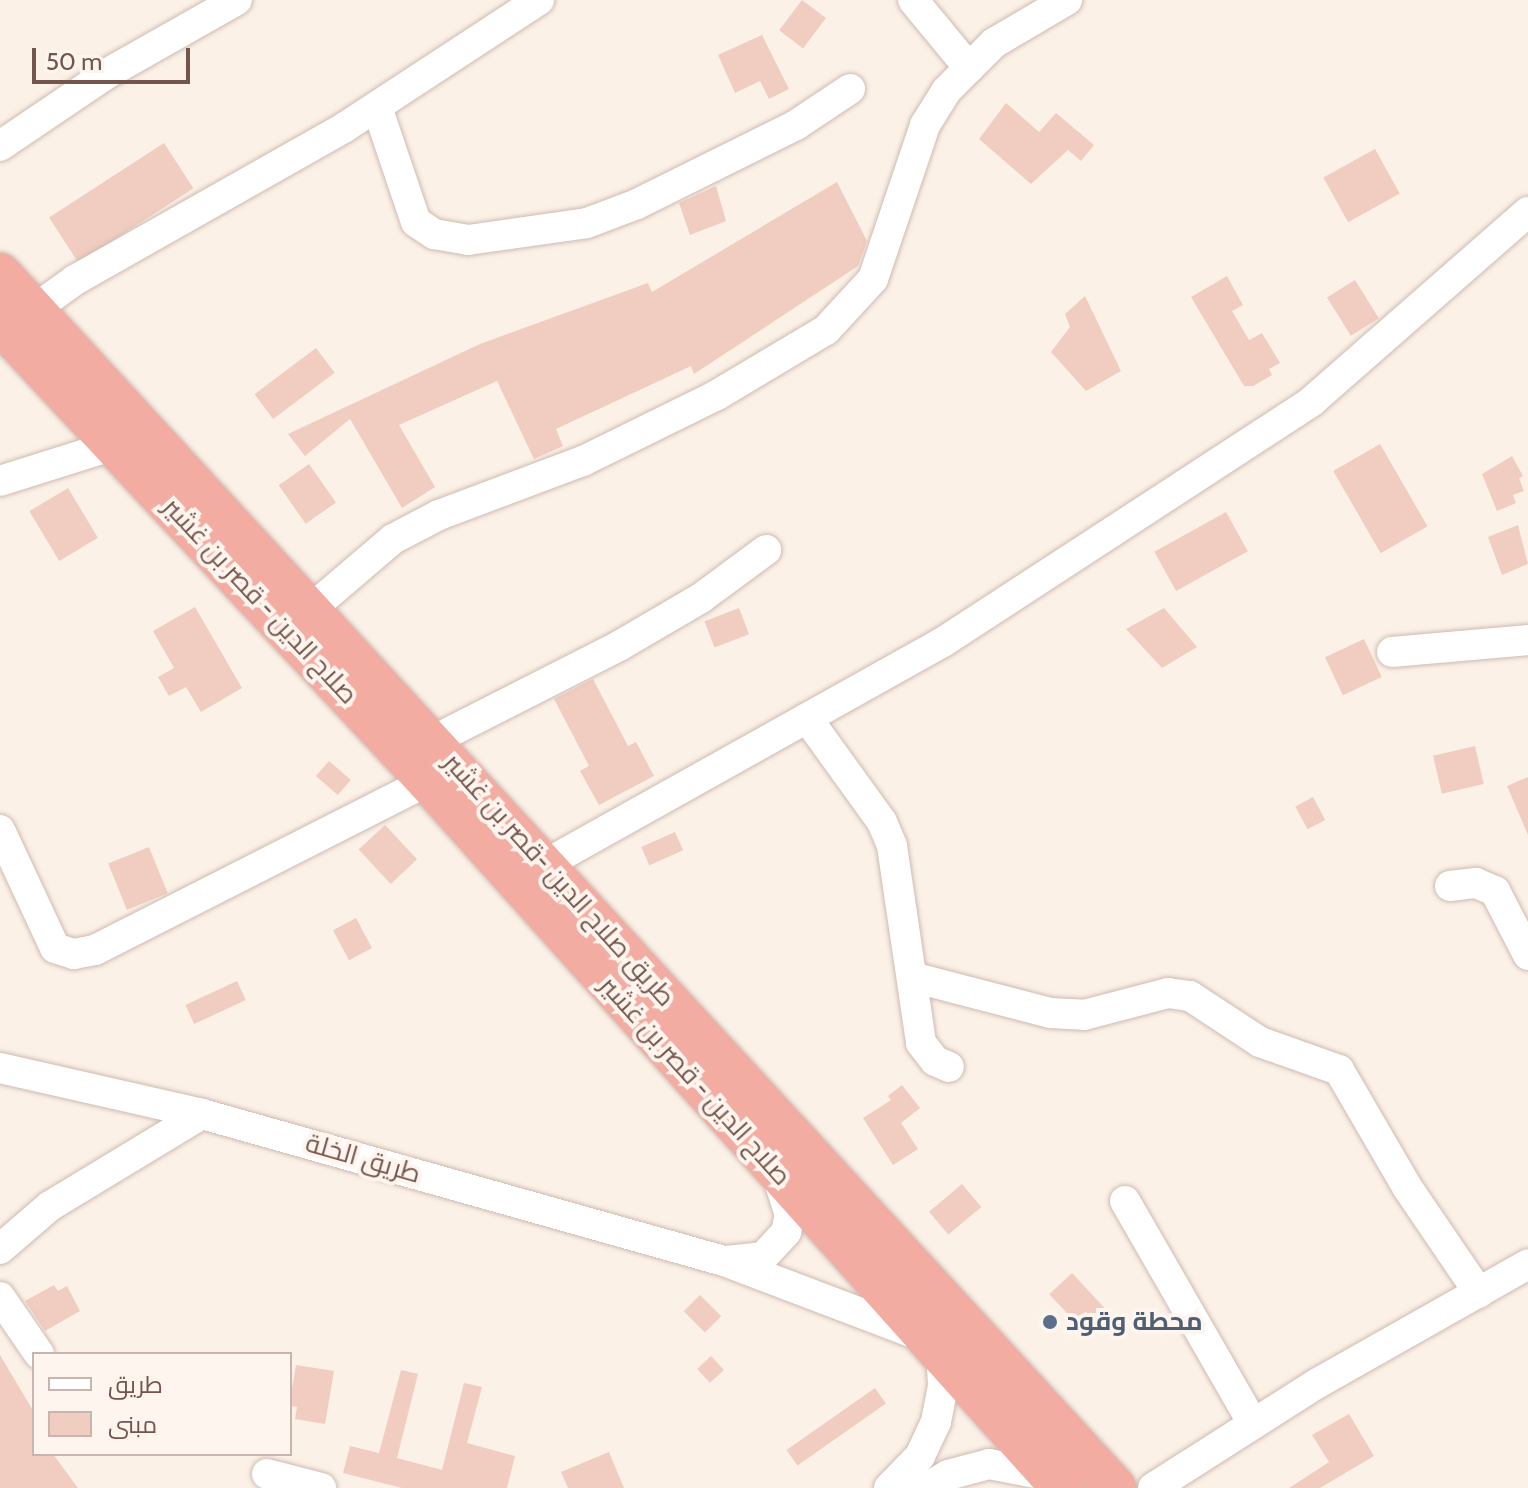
<!DOCTYPE html>
<html>
<head>
<meta charset="utf-8">
<style>
  body { margin:0 }
  #map { position:relative; width:1528px; height:1488px; overflow:hidden; background:#fbf1e7; font-family:Cabin,Cairo,sans-serif }
  div>[style] { position:absolute }
  .building>* { inset:0; background:#f0cdc0; transform-origin:0 0 }
  .roads { filter:drop-shadow(0 0 2px #cfbab1) drop-shadow(0 0 2px #cfbab1) }
  .minor>* { height:30px; margin:-15px; padding:0 15px; transform-origin:15px; border-radius:15px; background:#fff }
  .highway>* { height:42px; margin:-21px; padding:0 21px; transform-origin:21px; border-radius:21px; background:#f3aca1 }
  .dots>* { width:22px; height:22px; translate:-50% -50%; box-sizing:border-box; border:4px solid #fef5ee; border-radius:50% }
  span { translate:-50% -50%; white-space:nowrap; text-align:center; line-height:1.15; -webkit-text-stroke:8px #fef5ee; paint-order:stroke }
  .street-label { font-size:26px; color:#74554d }
  .service-label { font-size:26px; color:#4e5e75; font-weight:700 }
  .left { translate:0 -50%; text-align:left }
  .legend { position:absolute; left:32px; top:1352px; width:260px; height:104px; box-sizing:border-box; background:#fef5ee; border:2px solid #c7b5ae; margin:0; padding:10px 14px; list-style:none; font-size:24px; color:#74554d }
  .legend li { display:flex; align-items:center; gap:16px; height:40px }
  .legend b { width:40px; border:2px solid #c7b5ae }
  .scale { position:absolute; left:32px; top:48px; width:158px; height:36px; box-sizing:border-box; border:4px solid #74554d; border-top:0; padding-left:10px; font-size:24px; line-height:28px; white-space:nowrap; color:#74554d; -webkit-text-stroke:6px #fef5ee; paint-order:stroke }
</style>
</head>
<body>
<div id="map">
  <div class="building">
    <div style="left:802px;top:0;width:30px;height:38px;rotate:37deg"></div>
    <div style="clip-path:polygon(762px 35px,789px 89px,769px 99px,760px 81px,735px 93px,718px 55px)"></div>
    <div style="clip-path:polygon(1006px 103px,1039px 132px,1056px 113px,1094px 145px,1081px 161px,1068px 150px,1031px 184px,979px 139px)"></div>
    <div style="left:164px;top:143px;width:54px;height:137px;rotate:57deg"></div>
    <div style="left:1375px;top:149px;width:51px;height:59px;rotate:61deg"></div>
    <div style="clip-path:polygon(837px 182px,867px 241px,858px 266px,694px 374px,691px 366px,556px 429px,563px 446px,534px 459px,497px 381px,399px 425px,435px 487px,402px 508px,350px 419px,305px 456px,288px 434px,480px 344px,648px 283px,652px 292px)"></div>
    <div style="clip-path:polygon(716px 186px,726px 221px,690px 235px,679px 203px)"></div>
    <div style="clip-path:polygon(1227px 276px,1243px 305px,1232px 311px,1249px 340px,1262px 333px,1280px 363px,1269px 369px,1272px 375px,1253px 386px,1244px 386px,1191px 297px)"></div>
    <div style="left:1355px;top:280px;width:45px;height:33px;rotate:58deg"></div>
    <div style="clip-path:polygon(1085px 296px,1121px 371px,1086px 391px,1051px 352px,1070px 327px,1065px 314px)"></div>
    <div style="left:316px;top:348px;width:31px;height:77px;rotate:53deg"></div>
    <div style="left:1380px;top:444px;width:95px;height:54px;rotate:60deg"></div>
    <div style="clip-path:polygon(1512px 456px,1523px 476px,1519px 478px,1524px 491px,1513px 495px,1516px 503px,1497px 511px,1482px 474px)"></div>
    <div style="left:309px;top:464px;width:47px;height:37px;rotate:55deg"></div>
    <div style="left:68px;top:488px;width:58px;height:45px;rotate:59deg"></div>
    <div style="left:1226px;top:512px;width:45px;height:82px;rotate:61deg"></div>
    <div style="clip-path:polygon(1518px 525px,1528px 564px,1502px 575px,1488px 537px)"></div>
    <div style="clip-path:polygon(195px 607px,242px 688px,201px 712px,186px 687px,169px 696px,158px 677px,174px 668px,153px 631px)"></div>
    <div style="left:739px;top:608px;width:28px;height:37px;rotate:69deg"></div>
    <div style="clip-path:polygon(1164px 608px,1197px 647px,1162px 668px,1126px 629px)"></div>
    <div style="left:1364px;top:639px;width:42px;height:43px;rotate:65deg"></div>
    <div style="clip-path:polygon(593px 679px,628px 746px,636px 742px,654px 776px,599px 805px,580px 771px,589px 766px,554px 699px)"></div>
    <div style="left:1475px;top:746px;width:39px;height:43px;rotate:77deg"></div>
    <div style="left:329px;top:761px;width:29px;height:20px;rotate:41deg"></div>
    <div style="clip-path:polygon(1528px 777px,1528px 835px,1507px 786px)"></div>
    <div style="left:1313px;top:797px;width:26px;height:20px;rotate:62deg"></div>
    <div style="left:385px;top:825px;width:47px;height:36px;rotate:47deg"></div>
    <div style="left:675px;top:832px;width:20px;height:37px;rotate:66deg"></div>
    <div style="left:149px;top:847px;width:50px;height:44px;rotate:68deg"></div>
    <div style="left:356px;top:918px;width:34px;height:26px;rotate:62deg"></div>
    <div style="left:237px;top:981px;width:21px;height:57px;rotate:65deg"></div>
    <div style="clip-path:polygon(902px 1085px,920px 1108px,901px 1123px,918px 1149px,893px 1165px,863px 1118px,891px 1100px,888px 1096px)"></div>
    <div style="left:962px;top:1184px;width:30px;height:43px;rotate:50deg"></div>
    <div style="left:1072px;top:1273px;width:57px;height:31px;rotate:47deg"></div>
    <div style="clip-path:polygon(54px 1285px,58px 1291px,67px 1286px,80px 1311px,45px 1331px,25px 1301px)"></div>
    <div style="left:700px;top:1295px;width:30px;height:23px;rotate:45deg"></div>
    <div style="clip-path:polygon(0 1355px,34px 1412px,34px 1454px,53px 1454px,78px 1488px,0 1488px)"></div>
    <div style="left:711px;top:1356px;width:19px;height:19px;rotate:47deg"></div>
    <div style="clip-path:polygon(296px 1365px,334px 1371px,325px 1424px,295px 1419px,297px 1407px,290px 1406px,290px 1400px)"></div>
    <div style="clip-path:polygon(401px 1370px,418px 1374px,397px 1458px,442px 1470px,464px 1383px,482px 1387px,467px 1443px,515px 1456px,507px 1488px,402px 1488px,343px 1473px,350px 1446px,379px 1453px)"></div>
    <div style="left:875px;top:1388px;width:19px;height:108px;rotate:55deg"></div>
    <div style="clip-path:polygon(1349px 1414px,1374px 1456px,1320px 1488px,1289px 1488px,1329px 1462px,1312px 1435px)"></div>
    <div style="clip-path:polygon(609px 1452px,624px 1488px,568px 1488px,561px 1472px)"></div>
  </div>
  <div class="roads">
    <div class="minor">
      <div style="left:913px;top:0;width:88px;rotate:50.5deg"></div>
      <div style="left:377px;top:107px;width:121px;rotate:71.3deg"></div>
      <div style="left:416px;top:222px;width:22px;rotate:34deg"></div>
      <div style="left:434px;top:234px;width:35px;rotate:10deg"></div>
      <div style="left:468px;top:240px;width:120px;rotate:-8.1deg"></div>
      <div style="left:587px;top:223px;width:53px;rotate:-20.8deg"></div>
      <div style="left:637px;top:204px;width:178px;rotate:-26.4deg"></div>
      <div style="left:796px;top:125px;width:65px;rotate:-33.7deg"></div>
      <div style="left:0;top:146px;width:130px;rotate:-34.1deg"></div>
      <div style="left:108px;top:73px;width:148px;rotate:-29.5deg"></div>
      <div style="left:32px;top:311px;width:53px;rotate:-35.8deg"></div>
      <div style="left:75px;top:280px;width:310px;rotate:-29.5deg"></div>
      <div style="left:345px;top:127px;width:232px;rotate:-33.2deg"></div>
      <div style="left:0;top:481px;width:120px;rotate:-17.5deg"></div>
      <div style="left:311px;top:609px;width:108px;rotate:-40.5deg"></div>
      <div style="left:393px;top:539px;width:52px;rotate:-27.6deg"></div>
      <div style="left:439px;top:515px;width:154px;rotate:-20.6deg"></div>
      <div style="left:583px;top:461px;width:149px;rotate:-26.2deg"></div>
      <div style="left:717px;top:395px;width:127px;rotate:-30.8deg"></div>
      <div style="left:826px;top:330px;width:69px;rotate:-47.3deg"></div>
      <div style="left:873px;top:279px;width:163px;rotate:-71.3deg"></div>
      <div style="left:925px;top:125px;width:40px;rotate:-58deg"></div>
      <div style="left:946px;top:91px;width:68px;rotate:-45deg"></div>
      <div style="left:994px;top:43px;width:85px;rotate:-30.5deg"></div>
      <div style="left:1392px;top:652px;width:137px;rotate:-5deg"></div>
      <div style="left:807px;top:718px;width:128px;rotate:54.2deg"></div>
      <div style="left:882px;top:822px;width:26px;rotate:67deg"></div>
      <div style="left:892px;top:846px;width:199px;rotate:81.6deg"></div>
      <div style="left:921px;top:1043px;width:23px;rotate:52deg"></div>
      <div style="left:935px;top:1061px;width:15px;rotate:23deg"></div>
      <div style="left:432px;top:741px;width:210px;rotate:-26.9deg"></div>
      <div style="left:619px;top:646px;width:95px;rotate:-30.3deg"></div>
      <div style="left:701px;top:598px;width:81px;rotate:-36.4deg"></div>
      <div style="left:0;top:830px;width:130px;rotate:65deg"></div>
      <div style="left:55px;top:948px;width:20px;rotate:18deg"></div>
      <div style="left:74px;top:954px;width:21px;rotate:-11deg"></div>
      <div style="left:95px;top:950px;width:373px;rotate:-26.9deg"></div>
      <div style="left:544px;top:865px;width:457px;rotate:-29.2deg"></div>
      <div style="left:943px;top:642px;width:441px;rotate:-33.1deg"></div>
      <div style="left:1312px;top:401px;width:287px;rotate:-41.2deg"></div>
      <div style="left:1450px;top:886px;width:26px;rotate:-7deg"></div>
      <div style="left:1476px;top:883px;width:21px;rotate:23deg"></div>
      <div style="left:1495px;top:891px;width:72px;rotate:62.7deg"></div>
      <div style="left:912px;top:977px;width:143px;rotate:14.6deg"></div>
      <div style="left:1050px;top:1013px;width:34px;rotate:3deg"></div>
      <div style="left:1084px;top:1015px;width:87px;rotate:-14.7deg"></div>
      <div style="left:1168px;top:993px;width:22px;rotate:8deg"></div>
      <div style="left:1190px;top:996px;width:84px;rotate:33.3deg"></div>
      <div style="left:1260px;top:1042px;width:84px;rotate:19.5deg"></div>
      <div style="left:1339px;top:1070px;width:135px;rotate:59.8deg"></div>
      <div style="left:1407px;top:1187px;width:128px;rotate:55.8deg"></div>
      <div style="left:0;top:1068px;width:207px;rotate:12.8deg"></div>
      <div style="left:202px;top:1114px;width:542px;rotate:15.73deg"></div>
      <div style="left:724px;top:1261px;width:209px;rotate:20.8deg"></div>
      <div style="left:1125px;top:1201px;width:257px;rotate:60.1deg"></div>
      <div style="left:0;top:1249px;width:66px;rotate:-40.7deg"></div>
      <div style="left:50px;top:1206px;width:178px;rotate:-31.2deg"></div>
      <div style="left:726px;top:1261px;width:37px;rotate:-6deg"></div>
      <div style="left:763px;top:1257px;width:34px;rotate:-47deg"></div>
      <div style="left:786px;top:1232px;width:17px;rotate:-77deg"></div>
      <div style="left:790px;top:1215px;width:38px;rotate:-108deg"></div>
      <div style="left:0;top:1297px;width:69px;rotate:55.6deg"></div>
      <div style="left:267px;top:1474px;width:56px;rotate:14.5deg"></div>
      <div style="left:889px;top:1488px;width:45px;rotate:-45.9deg"></div>
      <div style="left:920px;top:1456px;width:38px;rotate:-65deg"></div>
      <div style="left:936px;top:1422px;width:37px;rotate:-79deg"></div>
      <div style="left:943px;top:1386px;width:37px;rotate:-93deg"></div>
      <div style="left:925px;top:1488px;width:26px;rotate:-29deg"></div>
      <div style="left:948px;top:1475px;width:42px;rotate:-15deg"></div>
      <div style="left:989px;top:1464px;width:63px;rotate:11deg"></div>
      <div style="left:1153px;top:1488px;width:196px;rotate:-32.5deg"></div>
      <div style="left:1318px;top:1383px;width:241px;rotate:-29.5deg"></div>
    </div>
    <div class="highway">
      <div style="left:0;top:274px;width:1648px;rotate:47.43deg"></div>
      <div style="left:0;top:323px;width:627px;rotate:46.94deg"></div>
      <div style="left:428px;top:781px;width:950px;rotate:48.12deg"></div>
    </div>
  </div>
  <div class="dots">
    <div style="left:1050px;top:1322px;background:#5c6f8a"></div>
  </div>
  <div class="street-label">
    <span style="left:260px;top:601px;rotate:47deg">صلاح الدين - قصر بن غشير</span>
    <span style="left:559px;top:880px;rotate:48deg">طريق صلاح الدين -قصر بن غشير</span>
    <span style="left:695px;top:1081px;rotate:48deg">صلاح الدين - قصر بن غشير</span>
    <span style="left:363px;top:1159px;rotate:16deg">طريق الخلة</span>
  </div>
  <div class="service-label">
    <span class="left" style="left:1066px;top:1322px">محطة وقود</span>
  </div>
  <ul class="legend">
  <li><b style="height:10px;background:#fff"></b>طريق</li>
  <li><b style="height:22px;background:#f0cdc0"></b>مبنى</li>
  </ul>
  <div class="scale">50 m</div>
</div>
</body>
</html>
